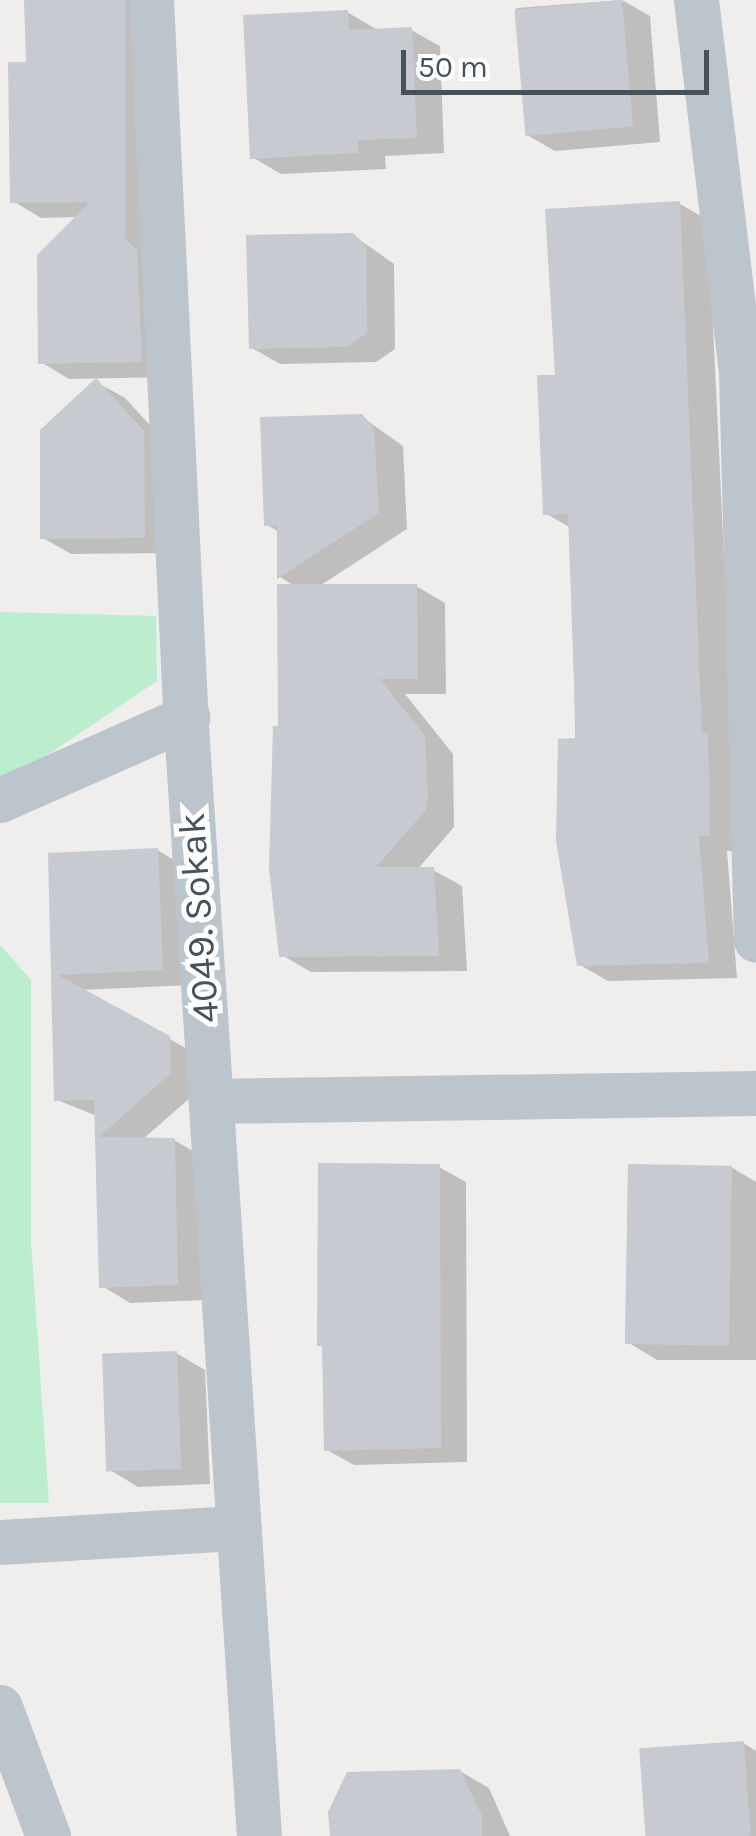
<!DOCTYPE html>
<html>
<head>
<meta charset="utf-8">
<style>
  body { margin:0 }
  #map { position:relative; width:756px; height:1836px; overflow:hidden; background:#f0eded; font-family:Karla,sans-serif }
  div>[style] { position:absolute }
  .green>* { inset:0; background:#bcedcf }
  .shadow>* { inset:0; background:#0003 }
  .building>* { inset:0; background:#c7cad0; transform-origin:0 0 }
  .minor>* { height:45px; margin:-22.5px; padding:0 22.5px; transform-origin:22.5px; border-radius:22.5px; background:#bcc5cc }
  span { translate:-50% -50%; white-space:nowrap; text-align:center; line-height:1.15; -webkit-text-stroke:10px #fff; paint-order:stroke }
  .street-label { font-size:38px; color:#46515a }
  .scale { position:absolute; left:401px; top:50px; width:308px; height:45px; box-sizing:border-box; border:5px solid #46515a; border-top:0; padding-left:12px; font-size:30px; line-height:35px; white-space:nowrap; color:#46515a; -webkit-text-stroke:8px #fff; paint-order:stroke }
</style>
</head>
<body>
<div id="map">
  <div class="green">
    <div style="clip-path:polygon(0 612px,156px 616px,157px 681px,0 787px)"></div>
    <div style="clip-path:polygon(0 945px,31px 980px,31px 1241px,49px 1503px,0 1503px)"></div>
  </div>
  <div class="shadow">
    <div style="clip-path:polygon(26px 0,155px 0,170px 377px,69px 379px,41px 362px,78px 217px,41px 218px,13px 201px,29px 65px)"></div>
    <div style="clip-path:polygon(622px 0,650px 16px,660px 142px,555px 151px,527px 135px,516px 8px)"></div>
    <div style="clip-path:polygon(347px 12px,376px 29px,411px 30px,440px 46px,444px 153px,385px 156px,386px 169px,281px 174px,252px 157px)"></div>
    <div style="clip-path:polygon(680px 204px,708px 220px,738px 851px,727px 851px,737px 978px,608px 981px,580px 965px,571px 528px,545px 513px,557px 377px)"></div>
    <div style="clip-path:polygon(353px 235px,394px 264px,395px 349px,376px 362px,280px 364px,252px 348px)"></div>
    <div style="clip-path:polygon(96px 382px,125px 398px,172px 449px,173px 553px,71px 554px,43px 538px)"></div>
    <div style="clip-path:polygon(362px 417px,403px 446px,407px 529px,318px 587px,416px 586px,445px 603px,446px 694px,405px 694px,453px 754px,454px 827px,417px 870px,433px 870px,462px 886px,467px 971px,311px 972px,282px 955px,281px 729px,296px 587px,280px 577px,279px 532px,266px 524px)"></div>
    <div style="clip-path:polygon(157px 850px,186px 867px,191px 985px,81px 990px,198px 1055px,199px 1090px,142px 1140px,174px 1140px,203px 1157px,206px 1300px,130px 1303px,102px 1286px,97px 1116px,57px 1100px,51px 856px)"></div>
    <div style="clip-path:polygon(439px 1167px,466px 1182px,467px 1462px,354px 1465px,327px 1450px,324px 1347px,319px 1344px)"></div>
    <div style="clip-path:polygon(731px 1167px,756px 1182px,756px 1360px,657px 1360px,629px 1343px)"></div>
    <div style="clip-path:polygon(176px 1353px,205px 1370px,210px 1484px,138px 1487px,110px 1470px)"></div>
    <div style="clip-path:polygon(743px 1743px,756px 1751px,756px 1836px,648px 1836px)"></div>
    <div style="clip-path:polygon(460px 1771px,489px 1788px,510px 1836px,332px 1836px)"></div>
  </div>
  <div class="building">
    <div style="clip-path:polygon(24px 0,125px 0,125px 238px,137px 250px,142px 362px,38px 364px,37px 255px,90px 202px,10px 203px,8px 62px,26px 62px)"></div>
    <div style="left:622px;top:0;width:127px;height:108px;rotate:85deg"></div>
    <div style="clip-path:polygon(348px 10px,349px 30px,412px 27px,417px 138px,358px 140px,358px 153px,250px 159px,243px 15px)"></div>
    <div style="clip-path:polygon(680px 201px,702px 733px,708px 733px,710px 836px,699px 836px,709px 963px,577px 966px,556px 841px,558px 739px,576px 738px,568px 514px,543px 515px,537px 375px,555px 375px,545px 209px)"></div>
    <div style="clip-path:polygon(353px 233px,366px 246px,367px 333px,347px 347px,249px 349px,246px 235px)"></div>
    <div style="clip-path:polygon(96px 378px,144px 431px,145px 538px,40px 539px,40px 430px)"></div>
    <div style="clip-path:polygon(362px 414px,374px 428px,379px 513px,277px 579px,277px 525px,264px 526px,260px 417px)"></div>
    <div style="clip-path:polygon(277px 584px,417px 584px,418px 679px,380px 679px,425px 736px,428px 799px,426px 810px,376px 867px,434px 867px,439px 956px,279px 957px,269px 868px,273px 726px,278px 726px)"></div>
    <div style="clip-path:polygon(158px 848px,163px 970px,58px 975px,170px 1036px,171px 1073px,99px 1137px,175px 1138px,178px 1285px,99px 1288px,94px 1100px,54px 1101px,48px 853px)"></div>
    <div style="clip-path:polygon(318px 1163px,440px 1164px,441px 1448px,324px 1451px,322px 1346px,317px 1346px)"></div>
    <div style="left:628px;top:1164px;width:104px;height:180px;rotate:1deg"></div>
    <div style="left:177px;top:1351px;width:118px;height:75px;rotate:88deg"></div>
    <div style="left:744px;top:1741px;width:95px;height:105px;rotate:86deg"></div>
    <div style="clip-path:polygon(460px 1769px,482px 1816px,482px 1836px,330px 1836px,328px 1812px,347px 1772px)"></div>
  </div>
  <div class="minor">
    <div style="left:151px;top:0;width:727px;rotate:87.24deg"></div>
    <div style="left:186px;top:726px;width:1112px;rotate:86.24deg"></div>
    <div style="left:696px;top:0;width:374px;rotate:83.1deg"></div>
    <div style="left:741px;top:371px;width:569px;rotate:88.49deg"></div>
    <div style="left:0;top:800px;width:205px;rotate:-23.9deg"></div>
    <div style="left:211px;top:1101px;width:545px;rotate:-0.84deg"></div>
    <div style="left:0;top:1542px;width:239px;rotate:-3.4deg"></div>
    <div style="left:0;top:1707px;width:138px;rotate:69.6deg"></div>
  </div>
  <div class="street-label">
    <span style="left:199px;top:918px;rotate:-94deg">4049. Sokak</span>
  </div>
  <div class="scale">50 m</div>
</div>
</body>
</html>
